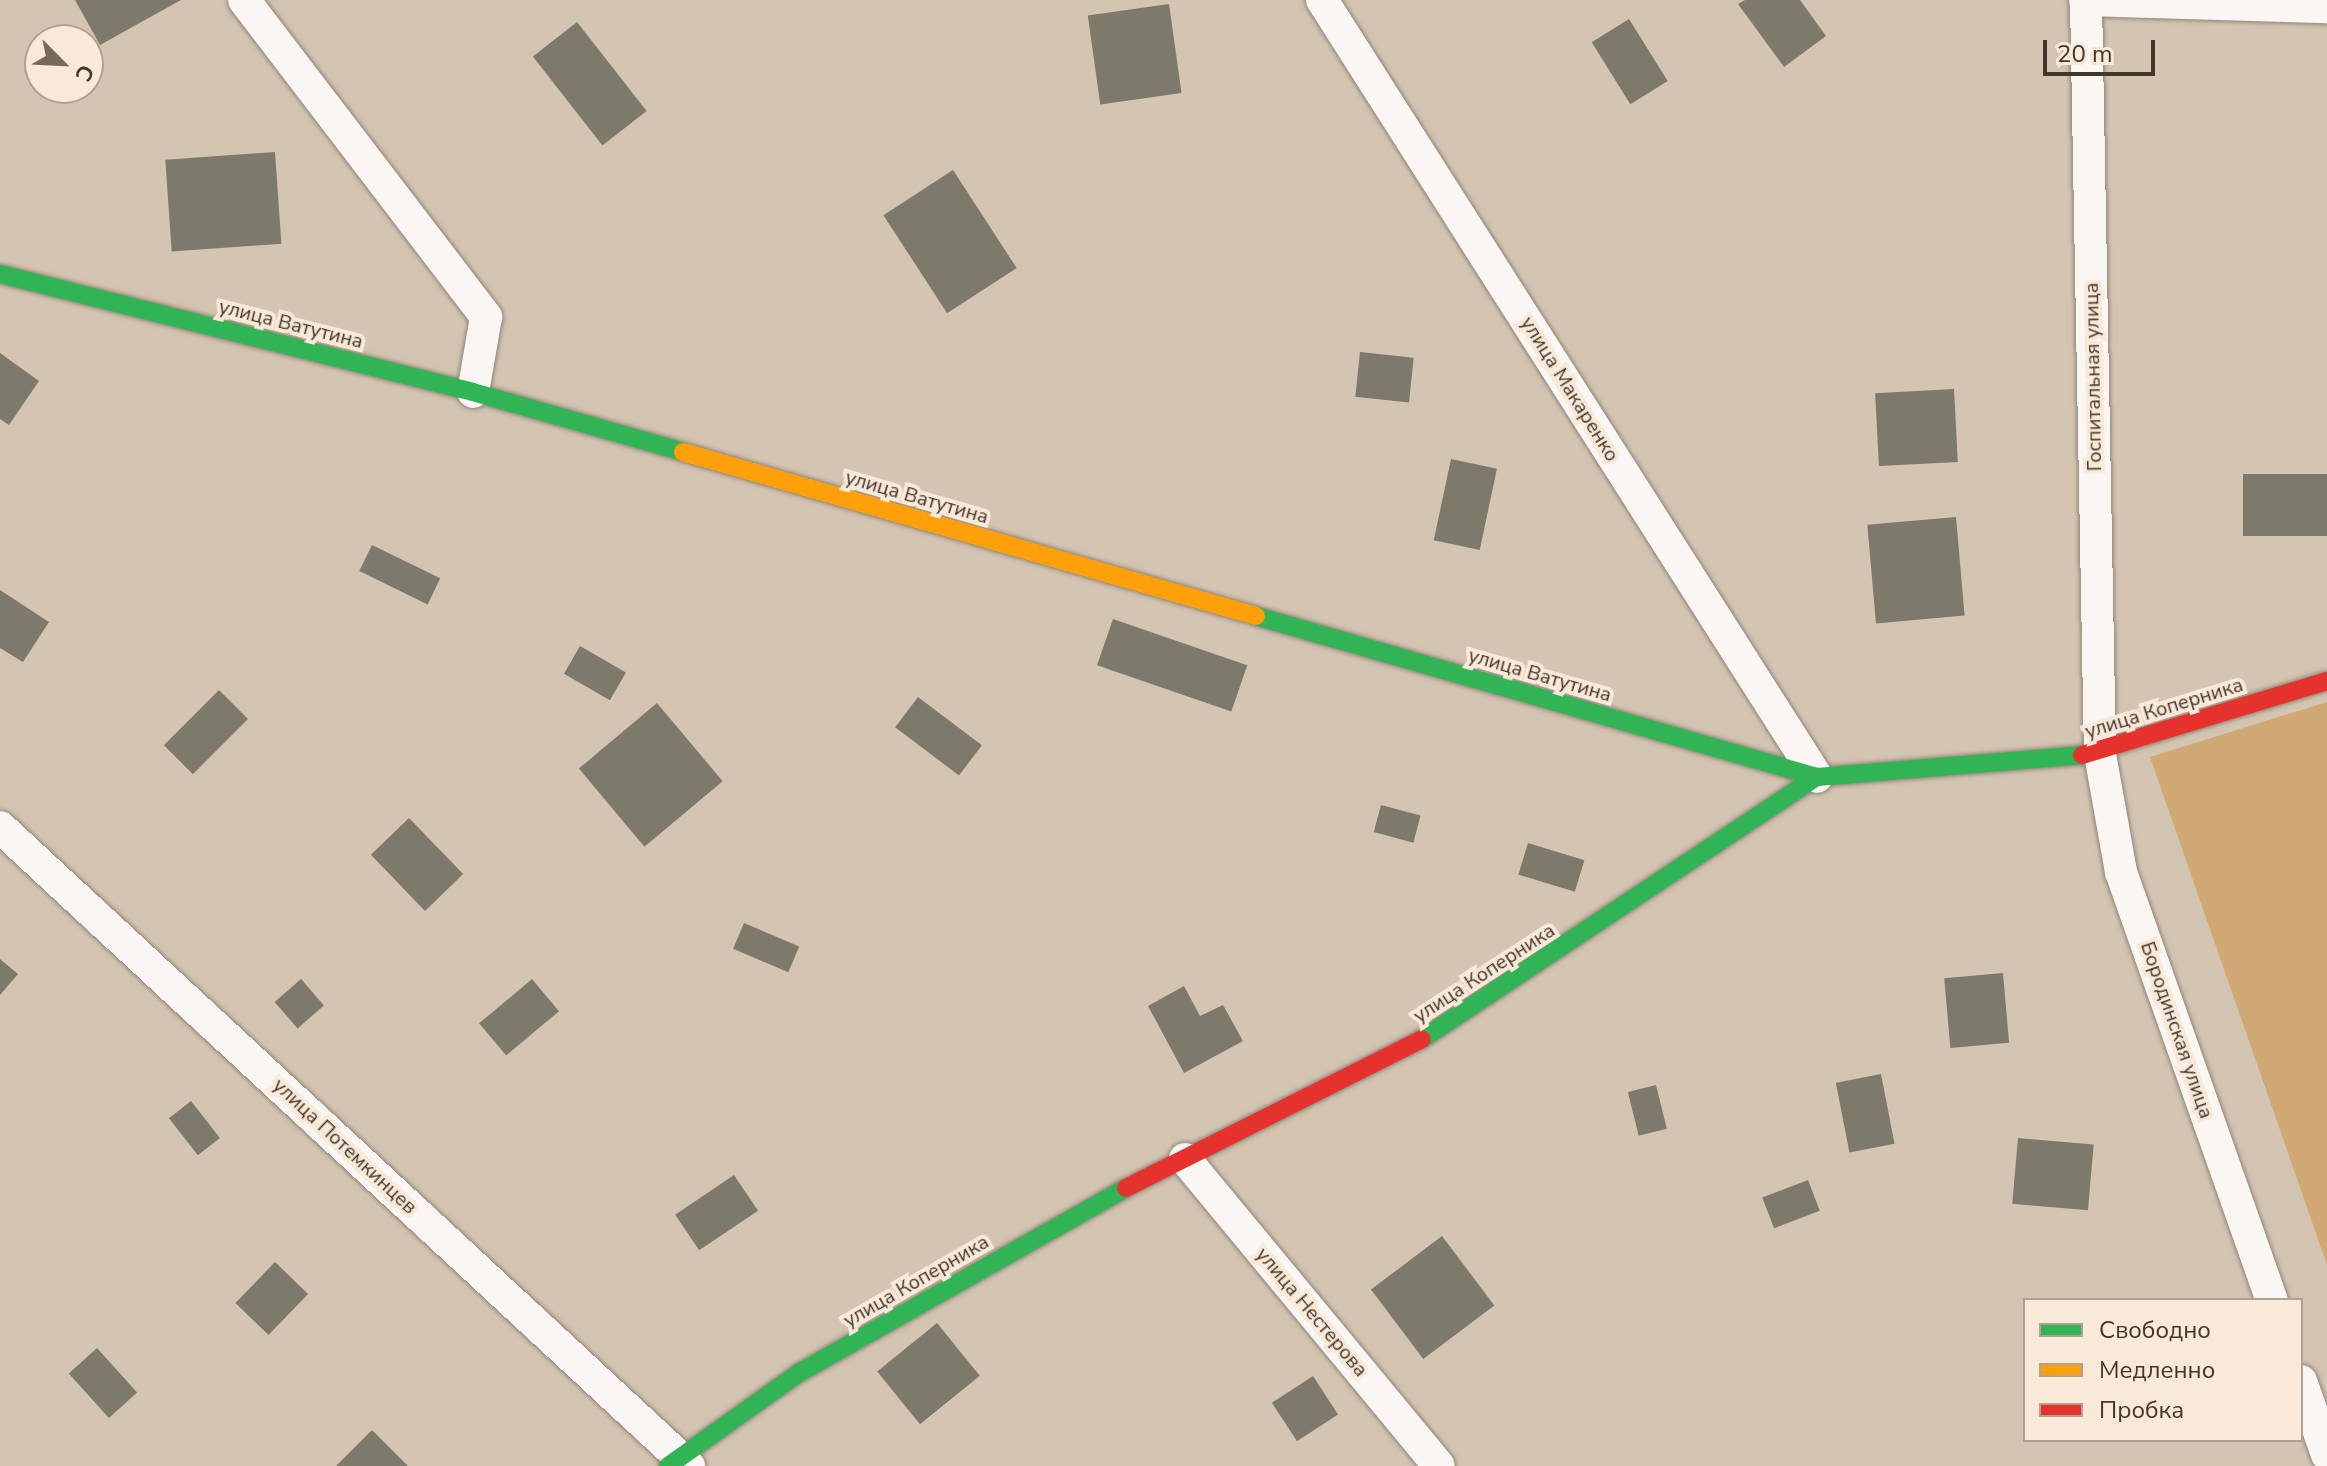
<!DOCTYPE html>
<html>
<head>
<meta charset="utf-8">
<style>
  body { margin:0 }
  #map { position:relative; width:2327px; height:1466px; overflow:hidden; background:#d4c5b2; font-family:"Nunito Sans",sans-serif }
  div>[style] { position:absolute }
  .green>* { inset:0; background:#d0a874 }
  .building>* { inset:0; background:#7e7a6b; transform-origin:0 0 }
  .roads { filter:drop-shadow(0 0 2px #908577) drop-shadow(0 0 2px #908577) }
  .street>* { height:32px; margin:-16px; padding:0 16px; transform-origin:16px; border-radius:16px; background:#f9f6f3 }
  .fast>* { height:18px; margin:-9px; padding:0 9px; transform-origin:9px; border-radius:9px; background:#30b455 }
  .slow>* { height:18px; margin:-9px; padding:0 9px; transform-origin:9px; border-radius:9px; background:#ff9f0a }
  .jam>* { height:18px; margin:-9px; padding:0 9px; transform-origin:9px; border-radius:9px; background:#e5322d }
  span { translate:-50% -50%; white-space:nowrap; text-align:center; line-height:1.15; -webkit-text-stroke:8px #f8e9d8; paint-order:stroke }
  .street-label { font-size:20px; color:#43372a }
  .legend { position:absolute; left:2023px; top:1298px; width:280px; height:144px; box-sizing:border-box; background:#f8e9d8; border:2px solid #b0a292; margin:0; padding:10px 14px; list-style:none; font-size:24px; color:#43372a }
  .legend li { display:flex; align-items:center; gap:16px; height:40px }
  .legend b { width:40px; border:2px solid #b0a292 }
  .north { position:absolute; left:24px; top:24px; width:80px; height:80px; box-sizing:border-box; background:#f8e9d8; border:2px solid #b0a292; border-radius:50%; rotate:114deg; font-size:22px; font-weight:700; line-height:32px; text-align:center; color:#43372a }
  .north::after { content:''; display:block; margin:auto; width:28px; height:36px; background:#76695a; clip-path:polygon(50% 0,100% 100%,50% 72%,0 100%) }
  .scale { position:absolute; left:2043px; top:40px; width:112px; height:36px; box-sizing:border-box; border:4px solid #43372a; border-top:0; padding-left:10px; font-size:24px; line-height:28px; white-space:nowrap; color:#43372a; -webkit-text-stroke:6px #f8e9d8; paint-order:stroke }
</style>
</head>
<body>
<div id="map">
  <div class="green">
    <div style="clip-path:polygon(2327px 702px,2327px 1265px,2150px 757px)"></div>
  </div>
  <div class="building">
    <div style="clip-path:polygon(75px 0,181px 0,100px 45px)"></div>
    <div style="clip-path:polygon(1745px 0,1800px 0,1826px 36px,1784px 67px,1738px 4px)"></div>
    <div style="left:1169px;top:4px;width:90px;height:82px;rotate:82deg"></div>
    <div style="left:1629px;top:19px;width:73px;height:44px;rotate:58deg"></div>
    <div style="left:577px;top:22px;width:113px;height:56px;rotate:52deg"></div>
    <div style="left:275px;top:152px;width:92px;height:110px;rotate:86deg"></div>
    <div style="left:953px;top:170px;width:117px;height:83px;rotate:57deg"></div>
    <div style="left:1360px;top:352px;width:54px;height:45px;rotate:6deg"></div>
    <div style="clip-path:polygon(0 353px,39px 381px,9px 425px,0 419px)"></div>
    <div style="left:1954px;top:389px;width:73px;height:79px;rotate:87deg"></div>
    <div style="left:1451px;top:459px;width:47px;height:83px;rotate:12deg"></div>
    <div style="left:2327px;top:474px;width:62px;height:84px;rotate:90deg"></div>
    <div style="left:1956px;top:517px;width:99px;height:89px;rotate:85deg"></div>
    <div style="left:372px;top:545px;width:76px;height:29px;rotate:26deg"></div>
    <div style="clip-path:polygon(0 590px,49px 622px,23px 662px,0 648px)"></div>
    <div style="left:1113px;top:619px;width:142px;height:49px;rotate:19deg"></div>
    <div style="left:580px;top:646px;width:53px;height:32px;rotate:30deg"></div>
    <div style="left:219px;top:690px;width:41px;height:78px;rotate:45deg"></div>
    <div style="left:918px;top:697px;width:80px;height:38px;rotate:37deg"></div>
    <div style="left:657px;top:703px;width:102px;height:102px;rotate:50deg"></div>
    <div style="left:1381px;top:805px;width:41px;height:28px;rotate:15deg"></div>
    <div style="left:409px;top:818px;width:78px;height:53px;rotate:46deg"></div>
    <div style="left:1528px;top:843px;width:59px;height:33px;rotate:17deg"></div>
    <div style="left:744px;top:923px;width:60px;height:28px;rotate:23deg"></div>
    <div style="clip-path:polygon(0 959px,18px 974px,0 995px)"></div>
    <div style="left:2003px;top:973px;width:70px;height:59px;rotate:85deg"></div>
    <div style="left:301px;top:979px;width:35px;height:35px;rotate:49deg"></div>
    <div style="left:532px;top:979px;width:42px;height:69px;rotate:50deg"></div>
    <div style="clip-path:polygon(1184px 986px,1200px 1016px,1223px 1005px,1243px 1041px,1184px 1073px,1148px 1006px)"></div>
    <div style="left:1881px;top:1074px;width:71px;height:46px;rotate:79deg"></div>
    <div style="left:1656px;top:1085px;width:45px;height:29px;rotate:76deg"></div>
    <div style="left:191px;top:1101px;width:47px;height:28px;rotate:52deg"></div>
    <div style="left:2018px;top:1138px;width:76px;height:66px;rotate:5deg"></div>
    <div style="left:734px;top:1175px;width:43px;height:71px;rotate:56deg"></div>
    <div style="left:1808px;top:1180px;width:33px;height:49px;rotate:69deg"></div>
    <div style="left:1442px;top:1236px;width:87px;height:89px;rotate:53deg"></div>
    <div style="left:275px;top:1262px;width:46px;height:57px;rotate:44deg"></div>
    <div style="left:937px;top:1323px;width:68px;height:77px;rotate:51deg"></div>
    <div style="left:97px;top:1348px;width:60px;height:38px;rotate:48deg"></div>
    <div style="left:1313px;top:1376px;width:46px;height:49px;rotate:57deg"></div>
    <div style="clip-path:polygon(372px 1430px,408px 1466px,336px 1466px)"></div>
  </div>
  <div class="roads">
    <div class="street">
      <div style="left:244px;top:0;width:399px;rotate:52.6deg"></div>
      <div style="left:486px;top:317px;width:76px;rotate:99.8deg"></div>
      <div style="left:1322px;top:0;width:921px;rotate:57.5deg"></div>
      <div style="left:2085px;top:0;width:242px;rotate:1.7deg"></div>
      <div style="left:2086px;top:0;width:754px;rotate:88.94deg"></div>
      <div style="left:2100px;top:754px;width:120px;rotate:79.9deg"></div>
      <div style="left:2121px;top:872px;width:454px;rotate:70.6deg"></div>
      <div style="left:0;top:827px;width:940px;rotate:42.84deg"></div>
      <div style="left:1185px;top:1159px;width:398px;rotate:50.4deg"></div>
      <div style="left:2301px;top:1381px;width:78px;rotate:70.6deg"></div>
    </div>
    <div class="fast">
      <div style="left:0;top:274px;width:487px;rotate:14deg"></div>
      <div style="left:473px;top:392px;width:218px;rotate:15.9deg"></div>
      <div style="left:1256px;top:616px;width:584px;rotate:16.01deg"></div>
      <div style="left:1422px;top:1039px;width:474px;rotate:-33.6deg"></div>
      <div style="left:1817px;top:777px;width:266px;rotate:-4.7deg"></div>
      <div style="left:668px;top:1466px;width:161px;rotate:-35.4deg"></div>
      <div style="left:799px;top:1373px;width:376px;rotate:-29.5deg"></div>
    </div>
    <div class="slow">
      <div style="left:683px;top:452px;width:596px;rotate:15.97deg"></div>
    </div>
    <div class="jam">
      <div style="left:2082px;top:755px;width:256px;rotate:-16.8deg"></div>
      <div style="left:1126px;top:1188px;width:331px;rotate:-26.7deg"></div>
    </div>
  </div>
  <div class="street-label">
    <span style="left:291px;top:324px;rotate:14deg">улица Ватутина</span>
    <span style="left:2093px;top:377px;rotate:-91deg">Госпитальная улица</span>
    <span style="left:1570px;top:389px;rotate:58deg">улица Макаренко</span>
    <span style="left:917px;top:497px;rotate:16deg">улица Ватутина</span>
    <span style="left:1540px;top:675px;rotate:16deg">улица Ватутина</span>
    <span style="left:2164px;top:708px;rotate:-17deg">улица Коперника</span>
    <span style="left:1484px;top:973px;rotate:-33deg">улица Коперника</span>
    <span style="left:2177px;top:1030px;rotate:71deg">Бородинская улица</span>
    <span style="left:345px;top:1146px;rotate:43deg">улица Потемкинцев</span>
    <span style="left:916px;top:1281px;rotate:-30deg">улица Коперника</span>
    <span style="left:1312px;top:1312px;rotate:50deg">улица Нестерова</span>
  </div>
  <ul class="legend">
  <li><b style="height:10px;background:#30b455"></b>Свободно</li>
  <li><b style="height:10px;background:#ff9f0a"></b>Медленно</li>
  <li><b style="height:10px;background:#e5322d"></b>Пробка</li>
  </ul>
  <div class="north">С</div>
  <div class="scale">20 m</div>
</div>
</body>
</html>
